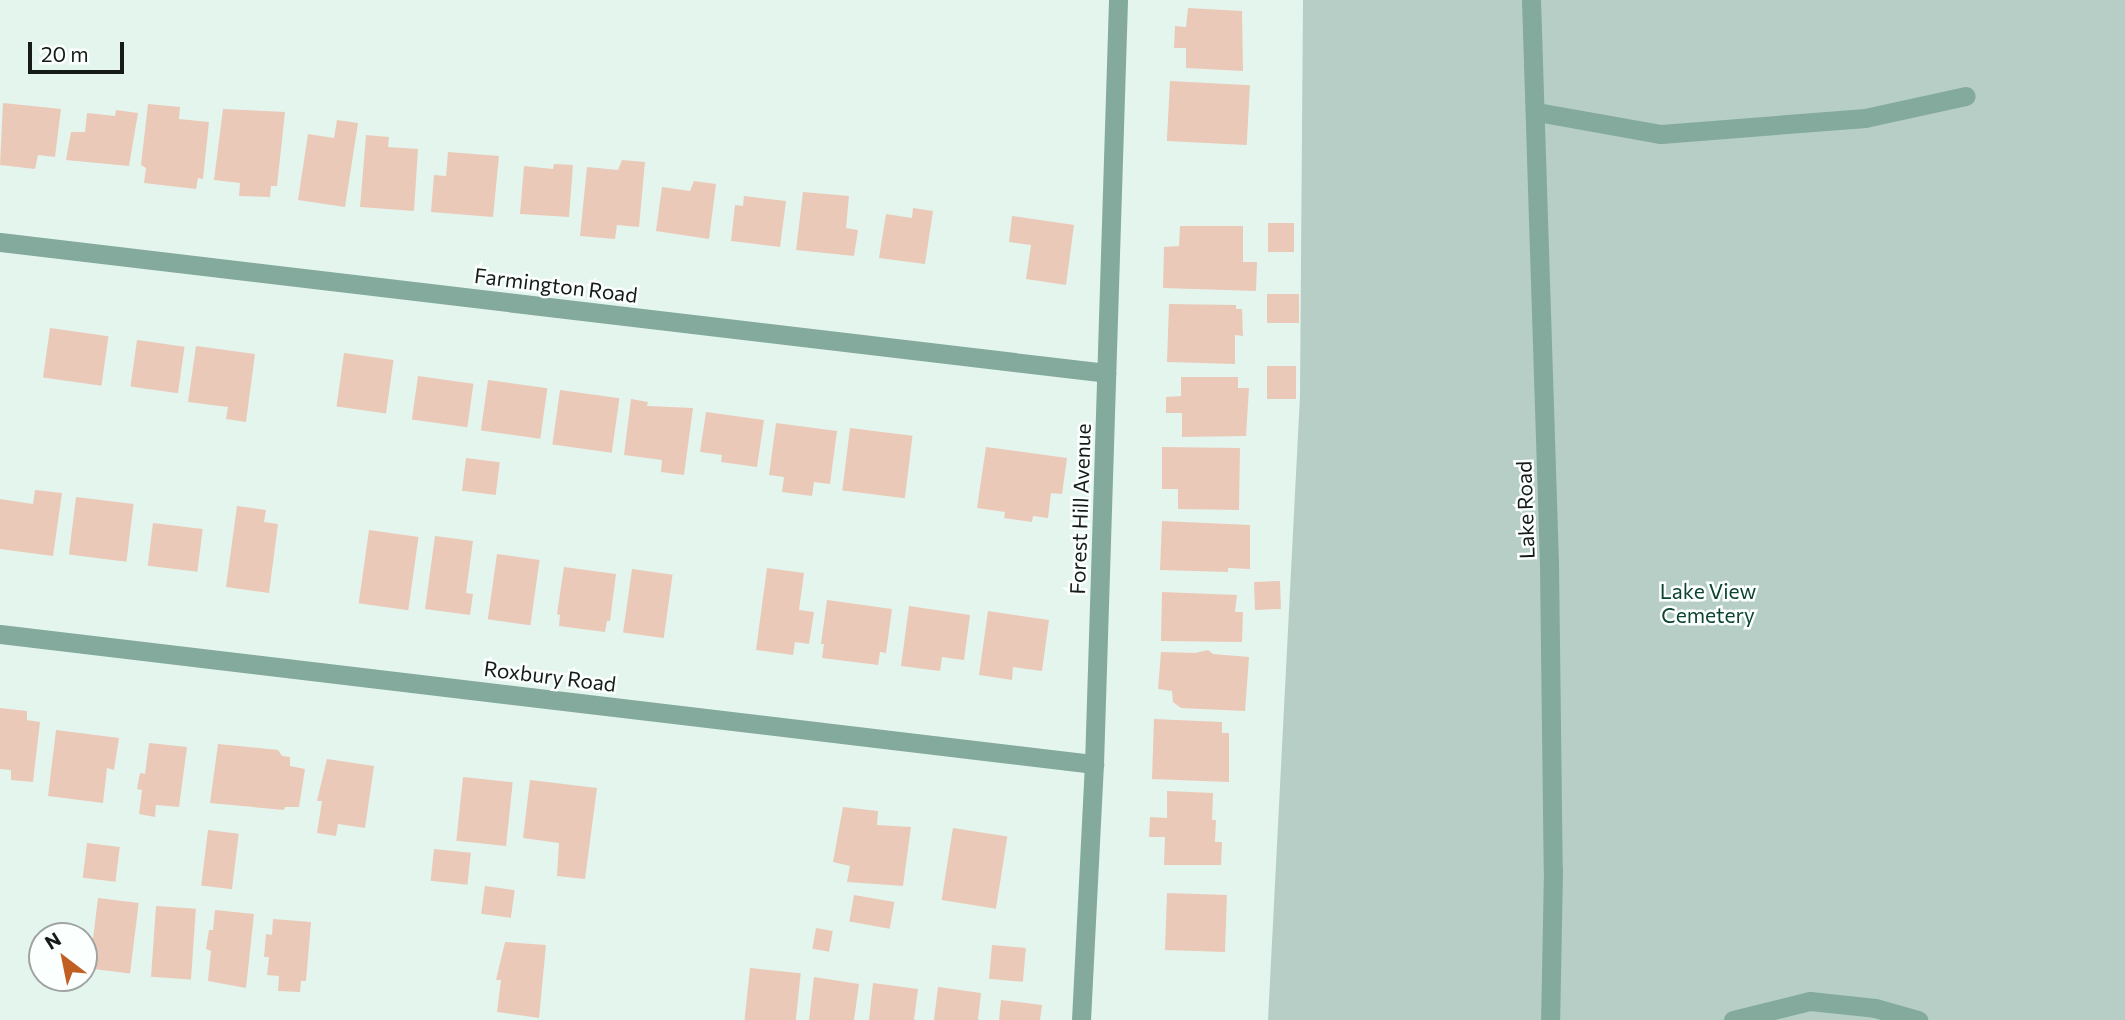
<!DOCTYPE html>
<html>
<head>
<meta charset="utf-8">
<style>
  body { margin:0 }
  #map { position:relative; width:2125px; height:1020px; overflow:hidden; background:#e4f5ee; font-family:Commissioner,sans-serif }
  div>[style] { position:absolute }
  .green>* { inset:0; background:#b6cec5 }
  .building>* { inset:0; background:#ebc9b8; transform-origin:0 0 }
  .service>* { height:19px; margin:-9.5px; padding:0 9.5px; transform-origin:9.5px; border-radius:9.5px; background:#83aa9c }
  .minor>* { height:19px; margin:-9.5px; padding:0 9.5px; transform-origin:9.5px; border-radius:9.5px; background:#83aa9c }
  span { translate:-50% -50%; white-space:nowrap; text-align:center; line-height:1.15; -webkit-text-stroke:5px #fbfffd; paint-order:stroke }
  .street-label { font-size:21px; color:#151b19 }
  .park-label { font-size:21px; color:#0e4334 }
  .north { position:absolute; left:28px; top:922px; width:70px; height:70px; box-sizing:border-box; background:#fbfffd; border:2px solid #9fa4a2; border-radius:50%; rotate:328deg; font-size:19px; font-weight:700; line-height:28px; text-align:center; color:#151b19 }
  .north::after { content:''; display:block; margin:auto; width:24px; height:32px; background:#c15f23; clip-path:polygon(50% 0,100% 100%,50% 72%,0 100%) }
  .scale { position:absolute; left:28px; top:42px; width:96px; height:32px; box-sizing:border-box; border:4px solid #151b19; border-top:0; padding-left:9px; font-size:21px; line-height:24px; white-space:nowrap; color:#151b19; -webkit-text-stroke:5px #fbfffd; paint-order:stroke }
</style>
</head>
<body>
<div id="map">
  <div class="green">
    <div style="clip-path:polygon(1303px 0,2125px 0,2125px 1020px,1268px 1020px,1300px 396px)"></div>
  </div>
  <div class="building">
    <div style="clip-path:polygon(1188px 8px,1242px 11px,1243px 71px,1186px 68px,1186px 48px,1174px 48px,1175px 26px,1186px 27px)"></div>
    <div style="left:1170px;top:81px;width:80px;height:60px;rotate:3deg"></div>
    <div style="clip-path:polygon(3px 103px,61px 109px,55px 157px,38px 155px,35px 169px,0 165px)"></div>
    <div style="clip-path:polygon(148px 104px,180px 107px,179px 119px,209px 122px,203px 179px,198px 178px,196px 189px,144px 183px,146px 168px,141px 165px)"></div>
    <div style="clip-path:polygon(223px 109px,285px 112px,277px 186px,271px 186px,270px 197px,239px 196px,240px 183px,214px 180px)"></div>
    <div style="clip-path:polygon(116px 110px,138px 113px,129px 166px,66px 160px,71px 132px,85px 132px,87px 113px,115px 116px)"></div>
    <div style="clip-path:polygon(337px 120px,358px 123px,345px 207px,298px 200px,308px 134px,334px 138px)"></div>
    <div style="clip-path:polygon(366px 135px,389px 137px,388px 147px,418px 149px,414px 211px,360px 207px)"></div>
    <div style="clip-path:polygon(448px 152px,499px 156px,493px 217px,431px 212px,434px 175px,446px 176px)"></div>
    <div style="clip-path:polygon(622px 160px,645px 162px,639px 227px,617px 225px,615px 239px,580px 236px,587px 167px,618px 170px)"></div>
    <div style="clip-path:polygon(554px 164px,573px 165px,569px 217px,520px 214px,524px 166px,553px 169px)"></div>
    <div style="clip-path:polygon(694px 181px,716px 184px,709px 239px,656px 231px,662px 187px,690px 191px)"></div>
    <div style="clip-path:polygon(803px 192px,849px 196px,846px 228px,858px 230px,854px 256px,796px 250px)"></div>
    <div style="clip-path:polygon(744px 196px,786px 201px,780px 247px,731px 241px,735px 205px,743px 206px)"></div>
    <div style="clip-path:polygon(913px 208px,933px 211px,925px 264px,879px 258px,886px 214px,912px 218px)"></div>
    <div style="clip-path:polygon(1012px 216px,1074px 225px,1066px 285px,1026px 279px,1031px 245px,1009px 242px)"></div>
    <div style="left:1268px;top:223px;width:26px;height:29px"></div>
    <div style="clip-path:polygon(1180px 226px,1243px 226px,1243px 262px,1257px 262px,1256px 291px,1163px 288px,1164px 247px,1179px 246px)"></div>
    <div style="left:1267px;top:294px;width:32px;height:29px"></div>
    <div style="clip-path:polygon(1169px 304px,1236px 305px,1236px 309px,1242px 309px,1243px 336px,1235px 335px,1235px 364px,1167px 362px)"></div>
    <div style="left:50px;top:328px;width:59px;height:50px;rotate:8deg"></div>
    <div style="left:137px;top:340px;width:48px;height:47px;rotate:8deg"></div>
    <div style="clip-path:polygon(196px 346px,255px 354px,246px 422px,226px 419px,228px 407px,188px 402px)"></div>
    <div style="left:344px;top:353px;width:50px;height:54px;rotate:8deg"></div>
    <div style="left:1267px;top:366px;width:29px;height:33px"></div>
    <div style="left:418px;top:376px;width:56px;height:44px;rotate:8deg"></div>
    <div style="clip-path:polygon(1181px 377px,1238px 377px,1238px 388px,1249px 388px,1246px 436px,1182px 437px,1182px 413px,1166px 413px,1166px 397px,1181px 396px)"></div>
    <div style="left:488px;top:380px;width:60px;height:51px;rotate:8deg"></div>
    <div style="left:560px;top:390px;width:60px;height:55px;rotate:8deg"></div>
    <div style="clip-path:polygon(631px 399px,648px 402px,647px 406px,693px 408px,684px 475px,661px 472px,662px 460px,624px 455px)"></div>
    <div style="clip-path:polygon(706px 412px,764px 420px,757px 467px,721px 462px,722px 455px,700px 452px)"></div>
    <div style="clip-path:polygon(776px 423px,837px 431px,830px 484px,814px 482px,812px 496px,782px 492px,784px 477px,769px 475px)"></div>
    <div style="left:850px;top:428px;width:63px;height:63px;rotate:7deg"></div>
    <div style="clip-path:polygon(986px 447px,1067px 458px,1062px 494px,1051px 493px,1048px 518px,1033px 516px,1032px 522px,1004px 518px,1005px 512px,977px 508px)"></div>
    <div style="clip-path:polygon(1162px 447px,1240px 448px,1239px 510px,1178px 509px,1178px 489px,1162px 489px)"></div>
    <div style="left:466px;top:458px;width:34px;height:33px;rotate:7deg"></div>
    <div style="clip-path:polygon(35px 490px,62px 493px,53px 556px,0 549px,0 499px,33px 504px)"></div>
    <div style="left:76px;top:497px;width:58px;height:58px;rotate:7deg"></div>
    <div style="clip-path:polygon(237px 506px,266px 510px,264px 522px,278px 524px,269px 593px,226px 587px)"></div>
    <div style="clip-path:polygon(1162px 521px,1250px 525px,1250px 569px,1228px 568px,1228px 572px,1160px 570px)"></div>
    <div style="left:153px;top:523px;width:50px;height:43px;rotate:7deg"></div>
    <div style="left:369px;top:530px;width:50px;height:74px;rotate:8deg"></div>
    <div style="clip-path:polygon(435px 536px,473px 541px,466px 593px,473px 594px,470px 615px,425px 609px)"></div>
    <div style="left:497px;top:554px;width:43px;height:66px;rotate:8deg"></div>
    <div style="clip-path:polygon(564px 567px,616px 574px,610px 621px,607px 621px,605px 632px,559px 626px,560px 615px,557px 614px)"></div>
    <div style="clip-path:polygon(767px 568px,804px 573px,799px 610px,814px 612px,809px 644px,795px 642px,793px 655px,756px 650px)"></div>
    <div style="left:632px;top:569px;width:41px;height:64px;rotate:8deg"></div>
    <div style="left:1280px;top:581px;width:28px;height:26px;rotate:88deg"></div>
    <div style="clip-path:polygon(1162px 592px,1237px 595px,1235px 612px,1243px 612px,1242px 642px,1161px 641px)"></div>
    <div style="clip-path:polygon(827px 600px,892px 609px,886px 653px,880px 652px,878px 665px,822px 658px,824px 644px,821px 644px)"></div>
    <div style="clip-path:polygon(909px 606px,970px 615px,964px 660px,942px 657px,940px 671px,901px 666px)"></div>
    <div style="clip-path:polygon(988px 611px,1049px 620px,1042px 671px,1013px 667px,1012px 680px,979px 675px)"></div>
    <div style="clip-path:polygon(1208px 650px,1213px 654px,1249px 657px,1245px 711px,1181px 708px,1173px 702px,1172px 691px,1158px 689px,1161px 652px,1195px 653px)"></div>
    <div style="clip-path:polygon(0 708px,27px 711px,27px 720px,40px 722px,33px 782px,11px 780px,11px 770px,0 769px)"></div>
    <div style="clip-path:polygon(1154px 719px,1222px 722px,1222px 733px,1229px 733px,1229px 782px,1152px 779px)"></div>
    <div style="clip-path:polygon(56px 730px,119px 738px,114px 770px,107px 768px,103px 803px,48px 796px)"></div>
    <div style="clip-path:polygon(149px 743px,187px 747px,179px 807px,156px 805px,155px 817px,139px 814px,142px 790px,137px 789px,140px 773px,145px 774px)"></div>
    <div style="clip-path:polygon(218px 744px,278px 750px,282px 756px,290px 757px,290px 766px,305px 769px,299px 807px,285px 807px,284px 810px,210px 803px)"></div>
    <div style="clip-path:polygon(327px 759px,374px 766px,365px 828px,338px 824px,336px 836px,317px 833px,322px 801px,317px 801px)"></div>
    <div style="left:463px;top:777px;width:50px;height:64px;rotate:6deg"></div>
    <div style="clip-path:polygon(530px 780px,597px 788px,585px 879px,557px 876px,559px 843px,523px 838px)"></div>
    <div style="clip-path:polygon(1167px 791px,1213px 793px,1212px 820px,1216px 820px,1215px 842px,1222px 842px,1221px 865px,1164px 865px,1165px 837px,1149px 837px,1150px 817px,1167px 818px)"></div>
    <div style="clip-path:polygon(843px 807px,878px 811px,877px 825px,911px 827px,903px 886px,847px 882px,850px 866px,833px 862px)"></div>
    <div style="left:953px;top:828px;width:55px;height:73px;rotate:9deg"></div>
    <div style="left:208px;top:830px;width:31px;height:56px;rotate:7deg"></div>
    <div style="left:87px;top:843px;width:33px;height:35px;rotate:7deg"></div>
    <div style="left:434px;top:849px;width:37px;height:32px;rotate:6deg"></div>
    <div style="left:485px;top:886px;width:30px;height:28px;rotate:8deg"></div>
    <div style="left:1167px;top:893px;width:60px;height:57px;rotate:2deg"></div>
    <div style="left:854px;top:895px;width:41px;height:27px;rotate:10deg"></div>
    <div style="left:98px;top:898px;width:41px;height:71px;rotate:7deg"></div>
    <div style="left:156px;top:906px;width:40px;height:71px;rotate:4deg"></div>
    <div style="clip-path:polygon(215px 910px,254px 914px,246px 988px,208px 981px,211px 951px,206px 949px,209px 930px,213px 930px)"></div>
    <div style="clip-path:polygon(273px 919px,311px 922px,306px 981px,301px 981px,300px 992px,278px 991px,279px 976px,267px 975px,269px 957px,264px 957px,266px 934px,272px 935px)"></div>
    <div style="left:816px;top:928px;width:17px;height:21px;rotate:10deg"></div>
    <div style="clip-path:polygon(505px 942px,546px 945px,539px 1018px,497px 1012px,501px 980px,496px 980px)"></div>
    <div style="left:992px;top:945px;width:34px;height:34px;rotate:5deg"></div>
    <div style="left:750px;top:968px;width:51px;height:52px;rotate:6deg"></div>
    <div style="clip-path:polygon(814px 977px,859px 984px,854px 1020px,809px 1020px)"></div>
    <div style="clip-path:polygon(873px 983px,918px 989px,914px 1020px,869px 1020px)"></div>
    <div style="clip-path:polygon(938px 987px,981px 993px,978px 1020px,934px 1020px)"></div>
    <div style="clip-path:polygon(1001px 1000px,1042px 1005px,1040px 1020px,999px 1020px)"></div>
  </div>
  <div class="service">
    <div style="left:1531px;top:0;width:564px;rotate:88.17deg"></div>
    <div style="left:1549px;top:564px;width:306px;rotate:89.3deg"></div>
    <div style="left:1553px;top:870px;width:150px;rotate:91.1deg"></div>
    <div style="left:1537px;top:112px;width:126px;rotate:10.1deg"></div>
    <div style="left:1661px;top:134px;width:205px;rotate:-4.5deg"></div>
    <div style="left:1865px;top:118px;width:103px;rotate:-12.3deg"></div>
    <div style="left:1733px;top:1020px;width:79px;rotate:-13.9deg"></div>
    <div style="left:1810px;top:1001px;width:65px;rotate:6.1deg"></div>
    <div style="left:1875px;top:1008px;width:45px;rotate:15.6deg"></div>
  </div>
  <div class="minor">
    <div style="left:0;top:242px;width:1114px;rotate:6.75deg"></div>
    <div style="left:0;top:634px;width:1102px;rotate:6.78deg"></div>
    <div style="left:1081px;top:1020px;width:256px;rotate:-87.1deg"></div>
    <div style="left:1094px;top:764px;width:764px;rotate:-88.2deg"></div>
  </div>
  <div class="street-label">
    <span style="left:556px;top:285px;rotate:7deg">Farmington Road</span>
    <span style="left:1080px;top:509px;rotate:-88deg">Forest Hill Avenue</span>
    <span style="left:1525px;top:510px;rotate:-92deg">Lake Road</span>
    <span style="left:550px;top:676px;rotate:7deg">Roxbury Road</span>
  </div>
  <div class="park-label">
    <span style="left:1708px;top:603px">Lake View<br>Cemetery</span>
  </div>
  <div class="north">N</div>
  <div class="scale">20 m</div>
</div>
</body>
</html>
